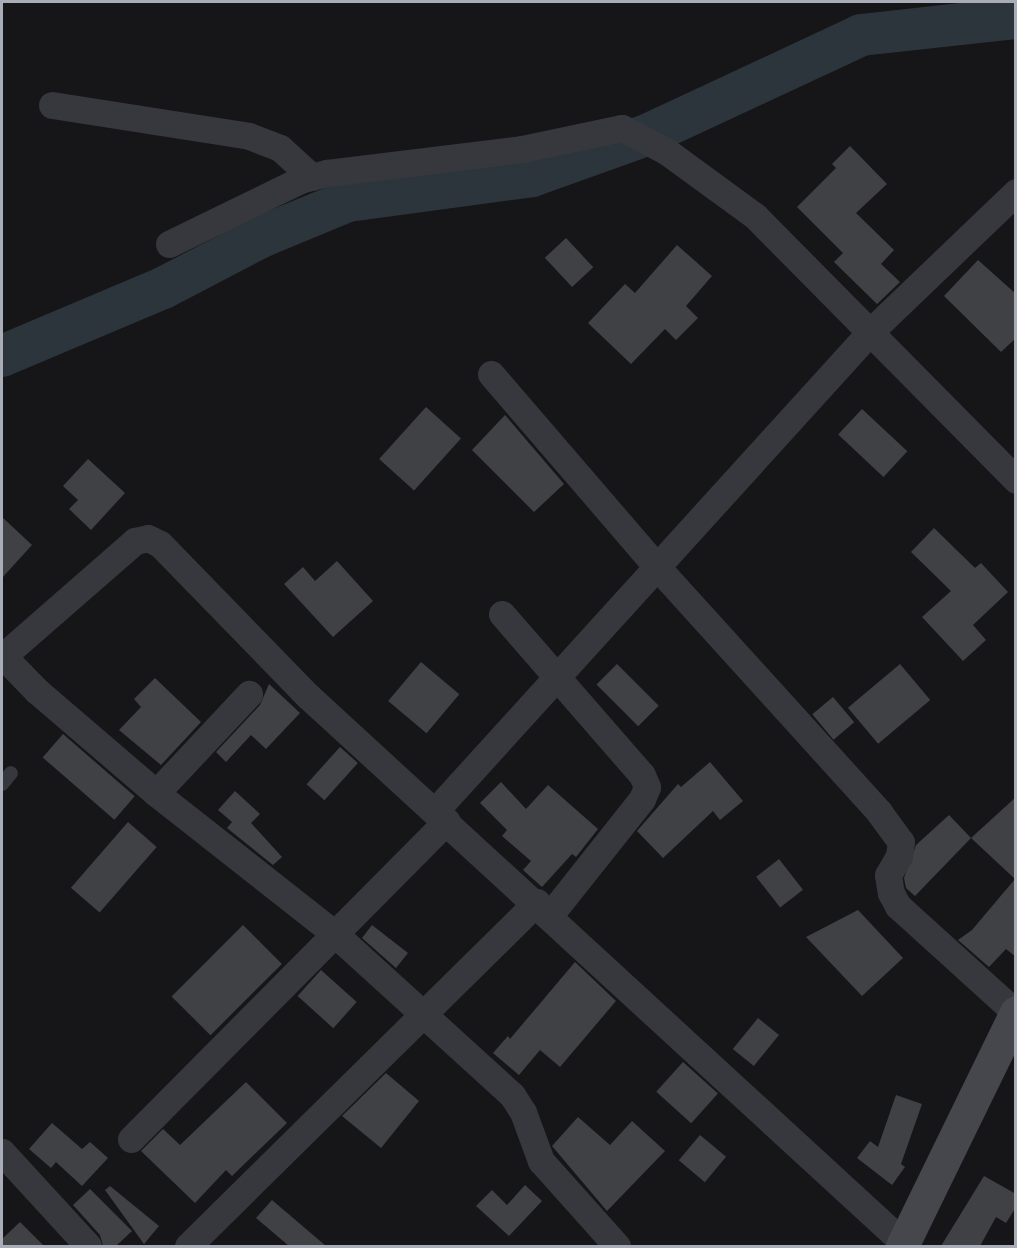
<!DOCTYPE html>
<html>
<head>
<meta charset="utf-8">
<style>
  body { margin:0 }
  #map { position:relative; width:1017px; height:1248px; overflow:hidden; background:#161618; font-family:"Exo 2",sans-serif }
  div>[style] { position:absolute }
  .river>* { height:42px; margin:-21px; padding:0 21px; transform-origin:21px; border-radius:21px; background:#2c353c }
  .building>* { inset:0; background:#404145; transform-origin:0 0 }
  .service>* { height:14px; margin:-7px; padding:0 7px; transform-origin:7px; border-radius:7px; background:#37383d }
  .minor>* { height:27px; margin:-13.5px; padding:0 13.5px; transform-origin:13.5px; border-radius:13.5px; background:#37383d }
  .secondary>* { height:33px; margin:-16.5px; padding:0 16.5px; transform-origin:16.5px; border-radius:16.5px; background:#45474d }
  span { translate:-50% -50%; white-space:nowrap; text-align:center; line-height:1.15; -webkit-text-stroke:4.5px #111113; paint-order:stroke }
  .frame { position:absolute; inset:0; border:3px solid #a8adb8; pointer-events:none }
</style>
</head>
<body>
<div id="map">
  <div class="river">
    <div style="left:2px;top:356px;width:175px;rotate:-22.9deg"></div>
    <div style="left:163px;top:288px;width:113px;rotate:-27.5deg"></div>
    <div style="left:263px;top:236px;width:92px;rotate:-22.4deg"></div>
    <div style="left:348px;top:201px;width:186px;rotate:-7.7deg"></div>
    <div style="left:532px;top:176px;width:124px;rotate:-19.7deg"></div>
    <div style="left:649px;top:134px;width:234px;rotate:-25deg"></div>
    <div style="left:861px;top:35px;width:156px;rotate:-6.3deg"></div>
  </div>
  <div class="building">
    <div style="clip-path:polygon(850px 146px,887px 184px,856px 213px,894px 250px,881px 264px,900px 282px,877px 304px,834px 262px,843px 253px,797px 207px,836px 168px,832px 164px)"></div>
    <div style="left:566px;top:238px;width:40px;height:29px;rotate:47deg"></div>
    <div style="clip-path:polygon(677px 245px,712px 276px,686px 306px,698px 318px,676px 340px,665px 329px,631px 364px,588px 323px,625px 284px,635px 293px)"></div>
    <div style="clip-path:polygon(978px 260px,1016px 294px,1016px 338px,1001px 352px,944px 296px)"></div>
    <div style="left:426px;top:407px;width:47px;height:70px;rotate:42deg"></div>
    <div style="left:862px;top:409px;width:62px;height:35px;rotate:43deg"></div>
    <div style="clip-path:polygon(505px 415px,564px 484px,534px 512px,472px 450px)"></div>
    <div style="clip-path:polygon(88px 459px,125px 493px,91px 530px,69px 509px,78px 500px,63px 486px)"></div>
    <div style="clip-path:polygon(2px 517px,32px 545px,2px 578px)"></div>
    <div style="clip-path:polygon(934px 528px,975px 568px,981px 563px,1008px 592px,973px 625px,986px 640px,963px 661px,922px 617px,951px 591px,911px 552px)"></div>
    <div style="clip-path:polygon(337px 561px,373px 601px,333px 637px,284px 584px,303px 567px,315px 581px)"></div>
    <div style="left:421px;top:662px;width:50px;height:51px;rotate:40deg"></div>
    <div style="left:617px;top:664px;width:59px;height:29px;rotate:45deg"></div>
    <div style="left:900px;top:664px;width:47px;height:68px;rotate:50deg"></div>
    <div style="clip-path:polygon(155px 678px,201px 722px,161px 765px,119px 730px,141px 707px,134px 699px)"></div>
    <div style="clip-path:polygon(269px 684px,300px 713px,266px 749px,251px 735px,226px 762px,216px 752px,260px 705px)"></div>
    <div style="left:833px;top:697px;width:33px;height:27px;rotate:50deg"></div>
    <div style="left:63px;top:734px;width:95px;height:31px;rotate:41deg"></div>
    <div style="left:340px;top:747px;width:24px;height:50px;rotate:42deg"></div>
    <div style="clip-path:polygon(710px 762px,743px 801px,720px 820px,713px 811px,663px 858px,637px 831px,678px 784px,681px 787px)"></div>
    <div style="clip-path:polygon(501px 782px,526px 809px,548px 785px,598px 829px,576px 857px,572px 854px,542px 887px,523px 870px,531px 861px,502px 836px,507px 830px,480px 803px)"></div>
    <div style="clip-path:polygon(235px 791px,260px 814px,251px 823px,282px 857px,273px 865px,227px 828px,232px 822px,218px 810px)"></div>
    <div style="clip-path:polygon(1016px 797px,1016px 957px,1006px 949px,989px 967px,958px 940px,972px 930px,1015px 879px,971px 838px)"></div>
    <div style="clip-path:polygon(949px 815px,971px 838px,915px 896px,906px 888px,904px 878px,916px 845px)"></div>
    <div style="left:128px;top:822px;width:38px;height:87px;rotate:41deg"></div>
    <div style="left:779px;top:859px;width:39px;height:29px;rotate:52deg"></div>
    <div style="clip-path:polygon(858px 910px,903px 958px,862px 996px,806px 937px)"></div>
    <div style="left:243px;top:925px;width:55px;height:101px;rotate:45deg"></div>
    <div style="clip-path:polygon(372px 925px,408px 953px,396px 968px,362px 938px)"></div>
    <div style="clip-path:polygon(575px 962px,616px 1001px,560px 1067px,540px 1050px,519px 1075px,493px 1053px,508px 1036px,510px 1039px)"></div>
    <div style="left:321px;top:970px;width:48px;height:35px;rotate:42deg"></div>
    <div style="left:758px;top:1018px;width:27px;height:40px;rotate:39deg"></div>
    <div style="left:683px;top:1062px;width:47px;height:40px;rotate:42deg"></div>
    <div style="clip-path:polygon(386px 1073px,419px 1101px,381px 1148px,342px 1116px)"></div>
    <div style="clip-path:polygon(246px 1082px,287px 1123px,232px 1176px,226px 1170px,195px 1203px,141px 1151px,163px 1129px,180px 1145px)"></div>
    <div style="clip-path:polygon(896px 1095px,922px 1104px,901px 1164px,905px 1167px,892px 1185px,857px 1158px,870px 1141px,878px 1147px)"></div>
    <div style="clip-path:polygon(578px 1117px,610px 1145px,632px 1121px,665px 1151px,607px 1211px,552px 1146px)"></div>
    <div style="clip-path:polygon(52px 1123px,82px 1149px,90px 1142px,108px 1158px,82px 1186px,56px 1162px,51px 1168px,29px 1149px)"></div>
    <div style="left:700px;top:1135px;width:34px;height:33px;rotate:40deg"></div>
    <div style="clip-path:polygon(984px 1176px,1016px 1194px,1016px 1207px,1006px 1223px,996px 1217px,980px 1246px,941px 1246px)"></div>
    <div style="clip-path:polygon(525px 1185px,542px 1201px,509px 1236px,476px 1206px,492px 1190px,507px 1205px)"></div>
    <div style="clip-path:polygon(110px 1186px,159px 1226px,144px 1244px,105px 1190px)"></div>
    <div style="clip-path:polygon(90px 1189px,132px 1231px,116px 1246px,103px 1246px,100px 1235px,73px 1205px)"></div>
    <div style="clip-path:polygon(272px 1200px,326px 1246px,289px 1246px,256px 1218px)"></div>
    <div style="clip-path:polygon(20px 1222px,44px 1246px,2px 1246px,2px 1239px)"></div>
  </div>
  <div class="service">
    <div style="left:2px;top:784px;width:14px;rotate:-51deg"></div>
  </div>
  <div class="minor">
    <div style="left:52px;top:105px;width:199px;rotate:8.9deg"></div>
    <div style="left:249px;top:136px;width:33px;rotate:21deg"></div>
    <div style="left:280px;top:148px;width:43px;rotate:42.2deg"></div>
    <div style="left:169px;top:244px;width:146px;rotate:-26deg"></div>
    <div style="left:300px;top:180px;width:28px;rotate:-15deg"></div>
    <div style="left:327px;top:173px;width:196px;rotate:-7deg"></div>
    <div style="left:522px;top:149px;width:102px;rotate:-11.9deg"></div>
    <div style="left:622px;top:128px;width:50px;rotate:27.6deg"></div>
    <div style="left:666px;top:151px;width:110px;rotate:36.1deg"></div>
    <div style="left:755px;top:216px;width:371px;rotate:45.3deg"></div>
    <div style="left:491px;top:374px;width:256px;rotate:49.3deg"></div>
    <div style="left:658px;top:568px;width:329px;rotate:47.8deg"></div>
    <div style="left:879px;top:812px;width:37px;rotate:54deg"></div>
    <div style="left:901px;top:842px;width:14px;rotate:98deg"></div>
    <div style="left:899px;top:856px;width:22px;rotate:120deg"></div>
    <div style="left:888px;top:875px;width:18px;rotate:81deg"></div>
    <div style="left:891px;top:893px;width:15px;rotate:62deg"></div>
    <div style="left:898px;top:906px;width:158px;rotate:42.2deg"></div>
    <div style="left:502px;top:614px;width:213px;rotate:49deg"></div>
    <div style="left:642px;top:775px;width:13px;rotate:67deg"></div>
    <div style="left:647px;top:787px;width:13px;rotate:113deg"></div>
    <div style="left:642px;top:799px;width:147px;rotate:128.4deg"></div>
    <div style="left:156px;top:793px;width:136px;rotate:-46.8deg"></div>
    <div style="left:436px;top:810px;width:647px;rotate:-47.76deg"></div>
    <div style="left:871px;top:331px;width:201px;rotate:-43.8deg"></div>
    <div style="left:131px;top:1139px;width:448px;rotate:-45.2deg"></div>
    <div style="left:2px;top:1152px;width:127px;rotate:47.5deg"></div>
    <div style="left:188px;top:1246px;width:490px;rotate:-44.6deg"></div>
    <div style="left:617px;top:1246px;width:114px;rotate:-131.8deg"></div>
    <div style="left:541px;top:1161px;width:52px;rotate:-110.2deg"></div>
    <div style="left:523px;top:1112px;width:20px;rotate:-123deg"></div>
    <div style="left:512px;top:1095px;width:239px;rotate:-137.7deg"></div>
    <div style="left:335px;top:934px;width:228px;rotate:-141.8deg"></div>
    <div style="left:156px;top:793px;width:157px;rotate:-139.4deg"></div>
    <div style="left:37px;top:691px;width:49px;rotate:-134.2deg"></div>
    <div style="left:3px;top:656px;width:175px;rotate:-41.1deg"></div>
    <div style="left:135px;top:541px;width:13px;rotate:-13deg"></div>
    <div style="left:148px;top:538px;width:13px;rotate:27deg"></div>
    <div style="left:160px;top:544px;width:212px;rotate:45.8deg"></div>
    <div style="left:308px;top:696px;width:813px;rotate:42.56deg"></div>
  </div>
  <div class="secondary">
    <div style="left:902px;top:1246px;width:260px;rotate:-64deg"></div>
  </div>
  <div class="frame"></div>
</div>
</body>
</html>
